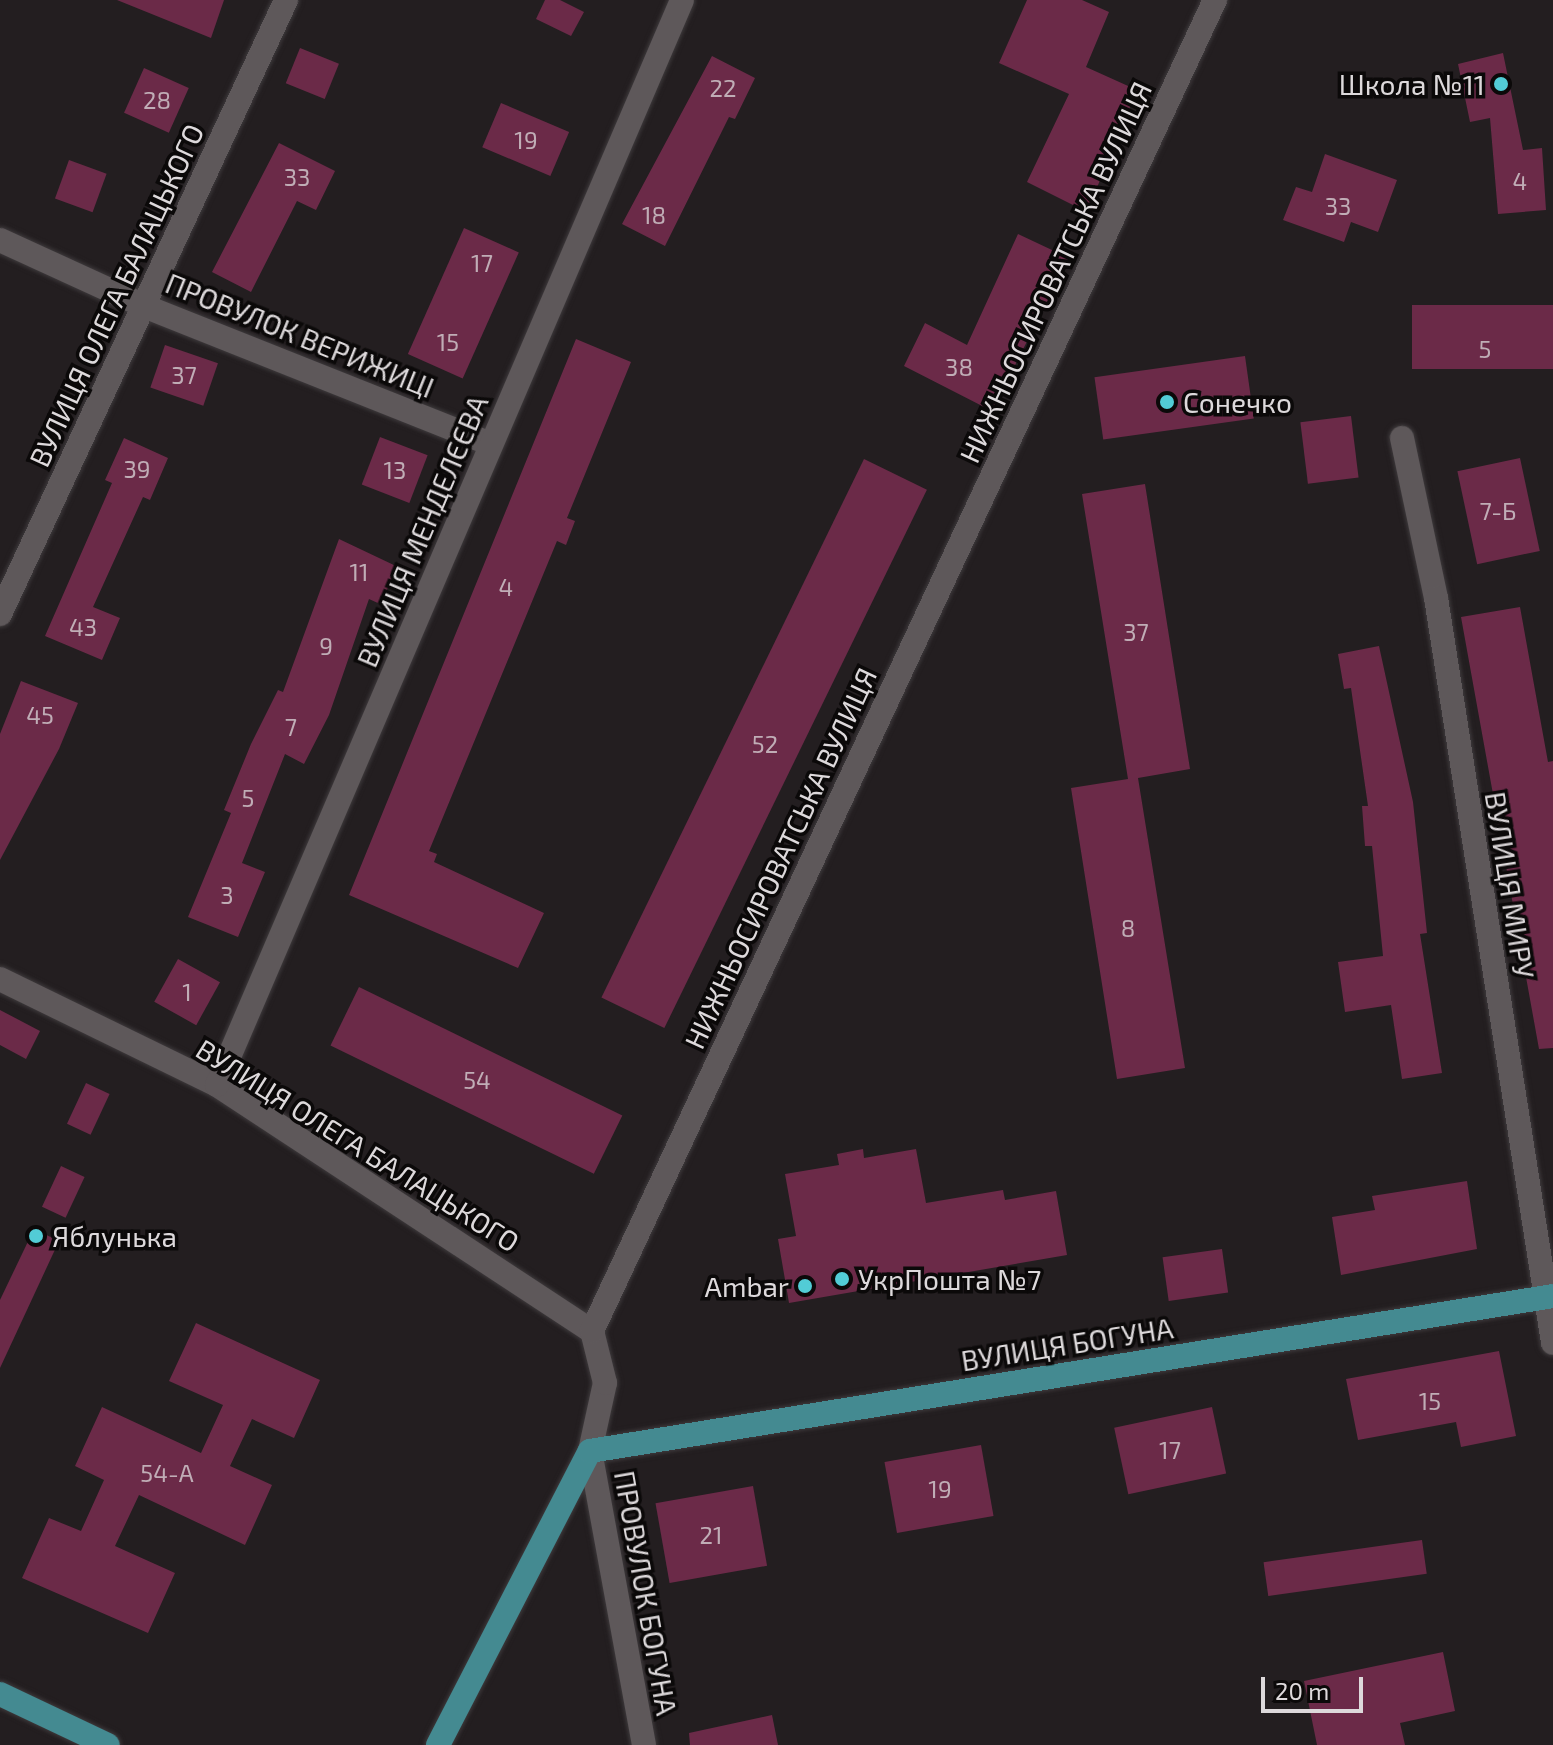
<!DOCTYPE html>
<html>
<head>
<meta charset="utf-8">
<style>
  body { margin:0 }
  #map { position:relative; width:1553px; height:1745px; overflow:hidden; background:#231e20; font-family:"Exo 2",sans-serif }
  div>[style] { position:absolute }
  .building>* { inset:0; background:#6b2a48; transform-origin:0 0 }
  .roads { filter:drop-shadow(0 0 2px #3e3a3c) drop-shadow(0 0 2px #3e3a3c) }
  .minor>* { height:24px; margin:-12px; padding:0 12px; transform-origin:12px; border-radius:12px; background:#5e585a }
  .major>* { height:24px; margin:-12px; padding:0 12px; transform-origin:12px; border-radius:12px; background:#448a91 }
  .dots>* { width:22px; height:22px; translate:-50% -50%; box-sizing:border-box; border:4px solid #0b0909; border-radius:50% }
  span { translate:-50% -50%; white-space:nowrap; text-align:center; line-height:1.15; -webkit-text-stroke:7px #0b0909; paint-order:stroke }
  .number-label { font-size:24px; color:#c0adb6 }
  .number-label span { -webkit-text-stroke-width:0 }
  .poi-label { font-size:28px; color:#ddd9db }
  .right { translate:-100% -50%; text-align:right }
  .left { translate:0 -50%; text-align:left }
  .street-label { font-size:28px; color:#ddd9db }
  .scale { position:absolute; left:1261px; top:1677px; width:102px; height:36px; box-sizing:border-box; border:4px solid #ddd9db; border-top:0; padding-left:10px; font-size:24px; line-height:28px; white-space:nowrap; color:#ddd9db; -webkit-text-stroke:6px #0b0909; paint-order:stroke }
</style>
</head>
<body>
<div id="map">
  <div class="building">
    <div style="clip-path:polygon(117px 0,224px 0,211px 38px)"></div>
    <div style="clip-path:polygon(545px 0,560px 0,584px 12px,571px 36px,536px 19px)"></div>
    <div style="clip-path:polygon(1027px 0,1082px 0,1109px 12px,1086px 67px,1137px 90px,1087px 212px,1027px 182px,1069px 94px,999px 63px)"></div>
    <div style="left:300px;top:48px;width:42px;height:38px;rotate:22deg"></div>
    <div style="clip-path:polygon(1503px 53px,1523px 150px,1542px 148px,1546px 210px,1498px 214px,1490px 118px,1470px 122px,1458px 64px)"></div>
    <div style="clip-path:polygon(712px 56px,755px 78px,735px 119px,729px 117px,665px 246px,622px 224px)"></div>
    <div style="left:144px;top:68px;width:49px;height:49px;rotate:24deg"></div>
    <div style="left:501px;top:103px;width:74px;height:48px;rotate:23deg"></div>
    <div style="clip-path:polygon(279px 143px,335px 171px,316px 210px,297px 201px,251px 292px,212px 272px)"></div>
    <div style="clip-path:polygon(1325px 154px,1397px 180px,1378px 232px,1351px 222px,1344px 242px,1283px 220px,1296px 187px,1312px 192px)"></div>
    <div style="left:69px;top:160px;width:40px;height:41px;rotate:20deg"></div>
    <div style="left:464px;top:228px;width:60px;height:138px;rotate:24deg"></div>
    <div style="clip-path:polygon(1018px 234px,1069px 258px,992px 411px,904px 366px,925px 323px,967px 345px)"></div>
    <div style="left:1553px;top:305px;width:64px;height:141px;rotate:90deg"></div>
    <div style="clip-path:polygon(576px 339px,631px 362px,567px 518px,575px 521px,566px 545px,557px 541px,429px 851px,437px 854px,434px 862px,544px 913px,518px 968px,349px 895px)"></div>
    <div style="left:165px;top:345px;width:56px;height:45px;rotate:19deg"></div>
    <div style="left:1245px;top:356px;width:63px;height:152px;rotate:82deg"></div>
    <div style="left:1351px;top:416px;width:62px;height:51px;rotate:83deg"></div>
    <div style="left:380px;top:437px;width:51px;height:51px;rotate:21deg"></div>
    <div style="clip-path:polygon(124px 438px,168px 458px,150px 500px,143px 497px,93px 607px,120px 618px,102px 660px,45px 636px,112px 483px,105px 480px)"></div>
    <div style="left:1520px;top:458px;width:95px;height:64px;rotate:78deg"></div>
    <div style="left:864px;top:459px;width:70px;height:599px;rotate:26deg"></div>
    <div style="clip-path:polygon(1145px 484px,1190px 769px,1138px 778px,1185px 1068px,1117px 1079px,1071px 788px,1128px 779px,1082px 494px)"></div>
    <div style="clip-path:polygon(339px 539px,398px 567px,380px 604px,369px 599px,329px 715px,304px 764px,285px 754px,242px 863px,265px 872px,238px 937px,188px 917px,231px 813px,224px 810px,251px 744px,278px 690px,283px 692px)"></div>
    <div style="clip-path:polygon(1520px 607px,1548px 762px,1553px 761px,1553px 1048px,1539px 1049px,1461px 617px)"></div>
    <div style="clip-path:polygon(1379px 646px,1413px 802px,1427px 933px,1420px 934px,1442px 1073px,1402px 1079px,1391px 1005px,1345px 1012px,1338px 962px,1383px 956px,1372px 846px,1365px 846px,1362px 806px,1368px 806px,1351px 688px,1344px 689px,1338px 654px)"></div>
    <div style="clip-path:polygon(21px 681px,78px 703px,59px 749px,0 860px,0 734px)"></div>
    <div style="left:178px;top:959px;width:48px;height:49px;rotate:29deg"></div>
    <div style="left:359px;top:987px;width:293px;height:65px;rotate:26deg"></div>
    <div style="clip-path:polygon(0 1010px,40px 1031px,26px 1059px,0 1045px)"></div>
    <div style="left:86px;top:1083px;width:26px;height:45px;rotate:25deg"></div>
    <div style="clip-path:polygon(863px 1149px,864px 1158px,916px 1149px,926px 1203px,1003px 1190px,1005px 1200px,1056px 1191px,1067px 1255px,789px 1303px,778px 1239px,796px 1236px,785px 1174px,839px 1165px,837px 1154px)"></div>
    <div style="left:61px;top:1166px;width:26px;height:45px;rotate:25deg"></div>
    <div style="clip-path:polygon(1467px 1181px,1477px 1249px,1341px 1275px,1332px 1217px,1375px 1210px,1372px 1196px)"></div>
    <div style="clip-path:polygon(34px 1229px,59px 1241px,0 1368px,0 1300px)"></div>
    <div style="left:1222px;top:1249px;width:44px;height:60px;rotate:82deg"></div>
    <div style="clip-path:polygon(196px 1323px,320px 1380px,294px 1438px,252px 1419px,230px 1466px,272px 1485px,245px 1545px,139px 1495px,115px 1546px,175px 1573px,148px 1633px,22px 1578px,49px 1518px,81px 1531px,104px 1480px,75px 1466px,102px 1407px,201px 1453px,223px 1405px,169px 1381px)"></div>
    <div style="clip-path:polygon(1499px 1351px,1516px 1436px,1461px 1447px,1456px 1422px,1358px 1440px,1346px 1379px)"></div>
    <div style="left:1212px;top:1407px;width:68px;height:100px;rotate:78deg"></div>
    <div style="left:981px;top:1445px;width:72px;height:98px;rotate:80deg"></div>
    <div style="left:753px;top:1486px;width:81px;height:99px;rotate:80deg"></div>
    <div style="left:1422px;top:1540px;width:34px;height:160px;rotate:82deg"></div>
    <div style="clip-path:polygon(1443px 1652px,1455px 1711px,1400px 1723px,1405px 1745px,1317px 1745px,1304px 1681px)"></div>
    <div style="clip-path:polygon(772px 1715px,778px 1745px,690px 1745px,689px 1733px)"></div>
  </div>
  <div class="roads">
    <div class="minor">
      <div style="left:0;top:240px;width:158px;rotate:24.6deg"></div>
      <div style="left:144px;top:306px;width:373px;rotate:21.7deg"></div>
      <div style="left:1402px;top:438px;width:164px;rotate:78deg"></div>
      <div style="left:1436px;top:598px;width:754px;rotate:81.07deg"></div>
      <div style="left:0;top:614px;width:677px;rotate:-65.02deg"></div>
      <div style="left:0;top:979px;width:242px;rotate:26deg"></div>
      <div style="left:217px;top:1085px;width:448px;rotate:33.3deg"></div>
      <div style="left:217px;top:1085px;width:1180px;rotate:-66.8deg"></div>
      <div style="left:644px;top:1745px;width:299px;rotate:-100.4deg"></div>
      <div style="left:590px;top:1451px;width:70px;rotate:-77.6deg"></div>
      <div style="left:605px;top:1383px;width:54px;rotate:-104deg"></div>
      <div style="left:592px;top:1331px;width:1470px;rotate:-64.92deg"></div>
    </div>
    <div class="major">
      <div style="left:0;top:1694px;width:119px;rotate:25.3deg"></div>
      <div style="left:438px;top:1745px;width:331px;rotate:-62.7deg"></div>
      <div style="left:590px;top:1451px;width:975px;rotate:-9.14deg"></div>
    </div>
  </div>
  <div class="dots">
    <div style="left:1501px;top:84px;background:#52ccd6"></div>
    <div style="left:1167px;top:402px;background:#52ccd6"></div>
    <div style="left:36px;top:1236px;background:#52ccd6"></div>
    <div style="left:842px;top:1279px;background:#52ccd6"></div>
    <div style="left:805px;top:1286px;background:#52ccd6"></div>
  </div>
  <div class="number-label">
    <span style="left:723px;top:88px">22</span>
    <span style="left:157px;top:100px">28</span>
    <span style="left:526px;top:140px">19</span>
    <span style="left:297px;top:177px">33</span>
    <span style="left:1520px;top:181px">4</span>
    <span style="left:1338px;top:206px">33</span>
    <span style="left:654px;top:215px">18</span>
    <span style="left:482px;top:263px">17</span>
    <span style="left:448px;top:342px">15</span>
    <span style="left:1485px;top:349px">5</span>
    <span style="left:959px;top:367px">38</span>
    <span style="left:184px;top:375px">37</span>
    <span style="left:137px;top:469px">39</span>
    <span style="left:395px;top:470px">13</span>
    <span style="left:1498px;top:511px">7-Б</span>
    <span style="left:359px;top:572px">11</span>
    <span style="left:506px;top:587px">4</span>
    <span style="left:83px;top:627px">43</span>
    <span style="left:1136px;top:632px">37</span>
    <span style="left:326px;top:646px">9</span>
    <span style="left:40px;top:715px">45</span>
    <span style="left:291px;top:727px">7</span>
    <span style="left:765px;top:744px">52</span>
    <span style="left:248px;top:798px">5</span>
    <span style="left:227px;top:895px">3</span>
    <span style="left:1128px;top:928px">8</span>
    <span style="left:187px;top:992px">1</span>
    <span style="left:477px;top:1080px">54</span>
    <span style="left:1430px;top:1401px">15</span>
    <span style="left:1170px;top:1450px">17</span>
    <span style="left:167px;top:1473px">54-А</span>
    <span style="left:940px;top:1489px">19</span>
    <span style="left:711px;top:1535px">21</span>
  </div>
  <div class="poi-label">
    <span class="right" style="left:1485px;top:84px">Школа №11</span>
    <span class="left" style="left:1183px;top:402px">Сонечко</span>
    <span class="left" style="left:52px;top:1236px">Яблунька</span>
    <span class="left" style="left:858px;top:1279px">УкрПошта №7</span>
    <span class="right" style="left:789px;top:1286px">Ambar</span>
  </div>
  <div class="street-label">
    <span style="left:1055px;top:272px;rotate:-65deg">НИЖНЬОСИРОВАТСЬКА ВУЛИЦЯ</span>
    <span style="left:116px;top:295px;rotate:-65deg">ВУЛИЦЯ ОЛЕГА БАЛАЦЬКОГО</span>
    <span style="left:300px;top:335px;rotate:22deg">ПРОВУЛОК ВЕРИЖИЦІ</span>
    <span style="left:422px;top:531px;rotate:-67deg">ВУЛИЦЯ МЕНДЕЛЄЄВА</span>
    <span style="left:780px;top:858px;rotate:-65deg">НИЖНЬОСИРОВАТСЬКА ВУЛИЦЯ</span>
    <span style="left:1510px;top:885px;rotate:81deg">ВУЛИЦЯ МИРУ</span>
    <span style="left:358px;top:1145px;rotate:32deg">ВУЛИЦЯ ОЛЕГА БАЛАЦЬКОГО</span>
    <span style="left:1067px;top:1344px;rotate:-9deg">ВУЛИЦЯ БОГУНА</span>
    <span style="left:646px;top:1593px;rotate:80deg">ПРОВУЛОК БОГУНА</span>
  </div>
  <div class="scale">20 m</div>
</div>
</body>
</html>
